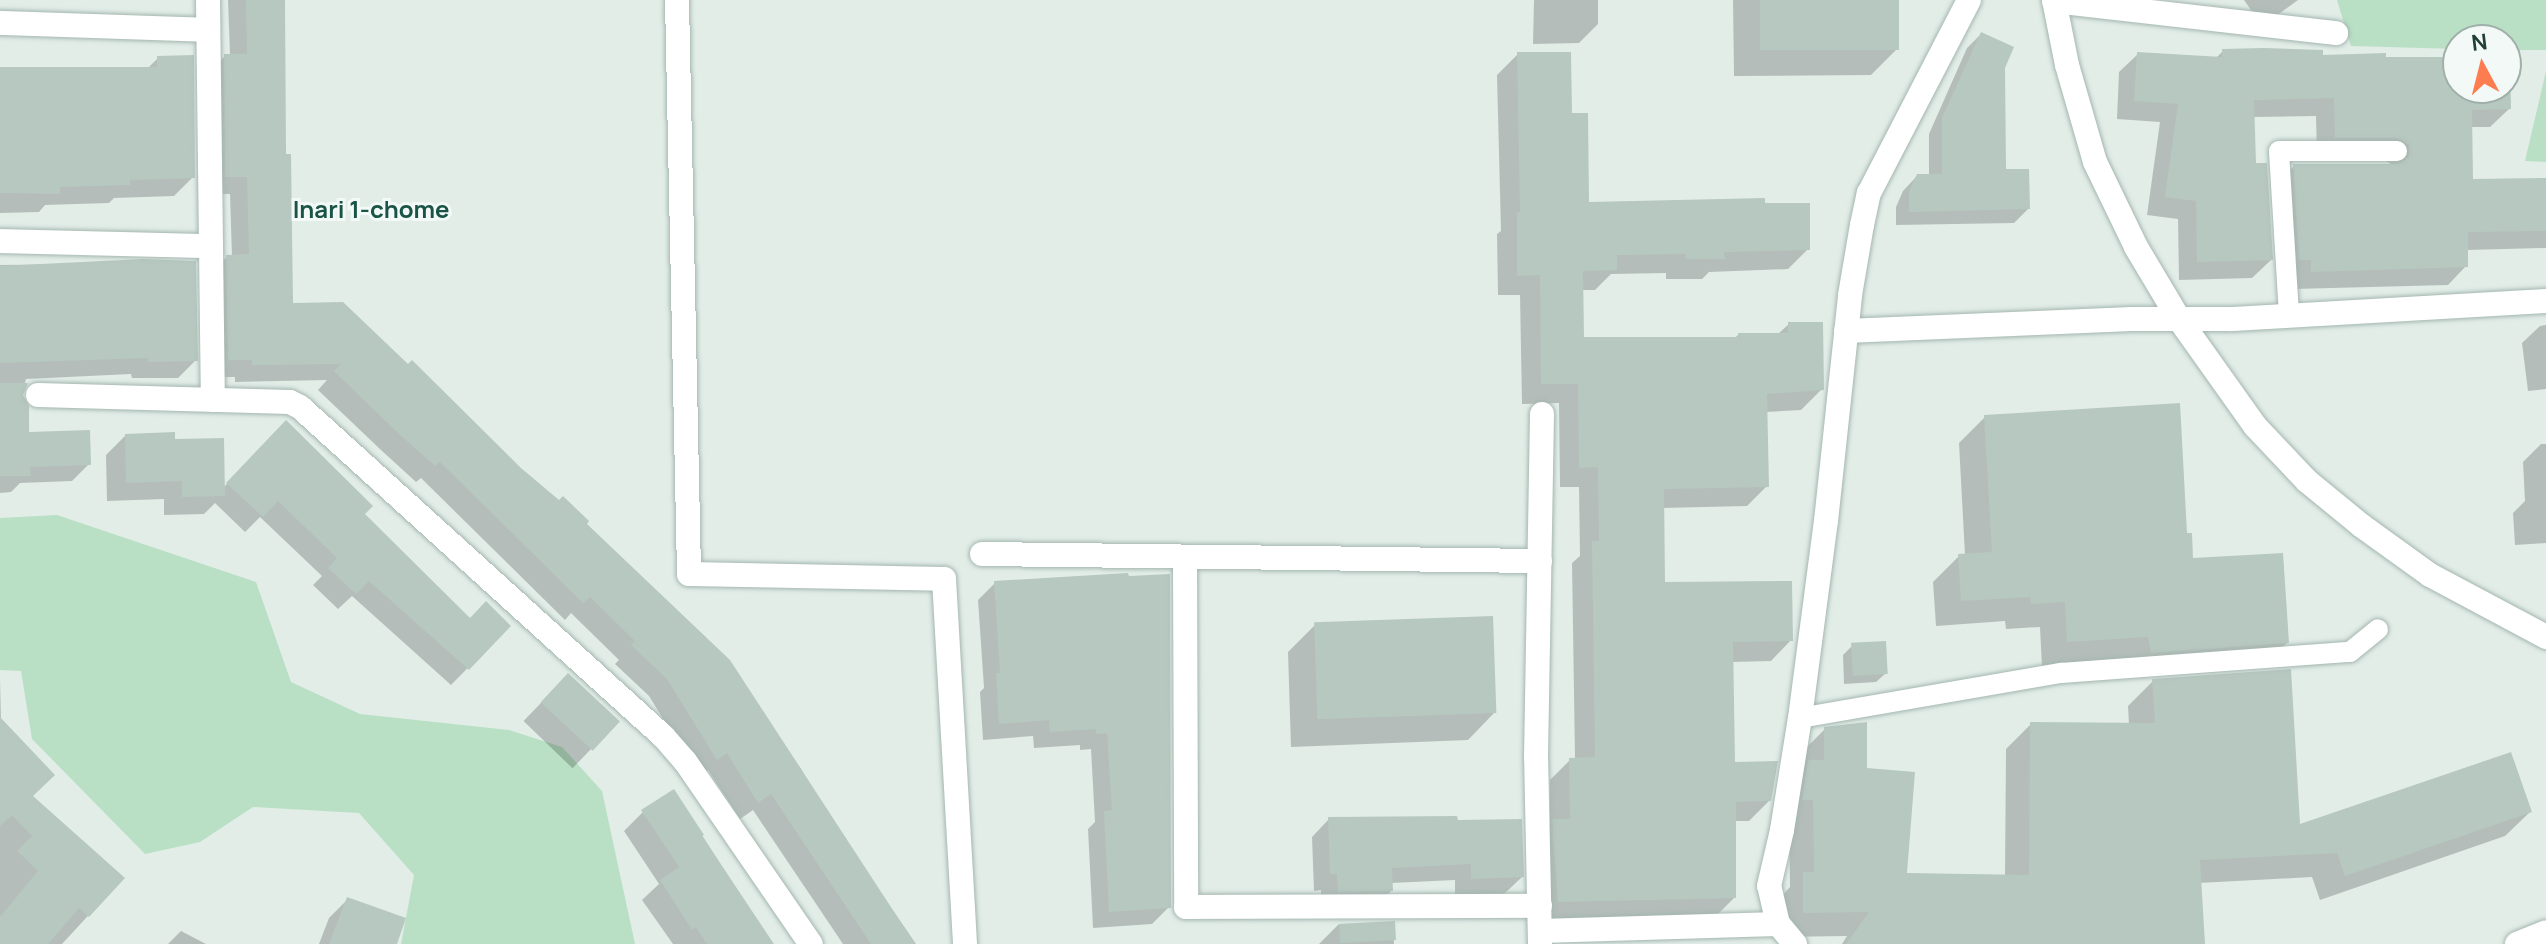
<!DOCTYPE html>
<html>
<head>
<meta charset="utf-8">
<style>
  body { margin:0 }
  #map { position:relative; width:2546px; height:944px; overflow:hidden; background:#e2ede8; font-family:Manrope,sans-serif }
  div>[style] { position:absolute }
  .green>* { inset:0; background:#b9e0c4 }
  .shadow>* { inset:0; background:#0003; transform-origin:0 0 }
  .building>* { inset:0; background:#b7c8c1; transform-origin:0 0 }
  .roads { filter:drop-shadow(0 0 2px #a4b6b0) drop-shadow(0 0 2px #a4b6b0) }
  .service>* { height:20px; margin:-10px; padding:0 10px; transform-origin:10px; border-radius:10px; background:#fff }
  .minor>* { height:24px; margin:-12px; padding:0 12px; transform-origin:12px; border-radius:12px; background:#fff }
  .tertiary>* { height:24px; margin:-12px; padding:0 12px; transform-origin:12px; border-radius:12px; background:#fff }
  span { translate:-50% -50%; white-space:nowrap; text-align:center; line-height:1.15; -webkit-text-stroke:6px #f3f9f6; paint-order:stroke }
  .neighbourhood-label { font-size:24px; color:#1a5446; font-weight:700 }
  .north { position:absolute; left:2442px; top:24px; width:80px; height:80px; box-sizing:border-box; background:#f3f9f6; border:2px solid #9fafaa; border-radius:50%; rotate:353deg; font-size:22px; font-weight:700; line-height:32px; text-align:center; color:#204038 }
  .north::after { content:''; display:block; margin:auto; width:28px; height:36px; background:#fd7c50; clip-path:polygon(50% 0,100% 100%,50% 72%,0 100%) }
</style>
</head>
<body>
<div id="map">
  <div class="green">
    <div style="clip-path:polygon(2337px 0,2546px 0,2546px 50px,2506px 50px,2506px 40px,2458px 40px,2458px 49px,2351px 46px)"></div>
    <div style="clip-path:polygon(2546px 71px,2546px 162px,2525px 161px)"></div>
    <div style="clip-path:polygon(57px 515px,256px 582px,291px 682px,360px 714px,509px 730px,562px 747px,602px 791px,635px 944px,401px 944px,414px 875px,359px 813px,253px 807px,200px 842px,145px 854px,32px 739px,21px 671px,0 670px,0 518px)"></div>
  </div>
  <div class="shadow">
    <div style="clip-path:polygon(228px 0,284px 0,281px 44px,291px 305px,520px 470px,584px 524px,728px 662px,803px 772px,800px 775px,916px 944px,843px 944px,753px 810px,740px 819px,708px 770px,698px 776px,649px 696px,615px 664px,619px 660px,571px 613px,565px 620px,421px 478px,416px 482px,381px 450px,318px 390px,327px 380px,235px 382px,235px 377px,211px 377px,209px 275px,227px 257px,232px 257px,230px 194px,208px 194px,207px 74px,225px 56px,230px 56px)"></div>
    <div style="clip-path:polygon(1534px 0,1598px 0,1598px 24px,1579px 43px,1533px 44px)"></div>
    <div style="clip-path:polygon(1733px 0,1897px 0,1898px 48px,1871px 75px,1734px 76px)"></div>
    <div style="clip-path:polygon(2244px 0,2298px 0,2262px 26px)"></div>
    <div style="clip-path:polygon(1981px 34px,2003px 67px,2004px 171px,2028px 209px,2014px 223px,1896px 225px,1896px 207px,1903px 191px,1917px 176px,1929px 176px,1929px 134px,1967px 48px)"></div>
    <div style="clip-path:polygon(2223px 51px,2458px 66px,2458px 88px,2506px 88px,2506px 66px,2509px 109px,2490px 127px,2470px 127px,2471px 181px,2546px 180px,2546px 248px,2466px 250px,2466px 266px,2448px 285px,2293px 289px,2275px 185px,2294px 166px,2394px 166px,2378px 156px,2317px 156px,2316px 116px,2253px 117px,2254px 166px,2271px 260px,2252px 278px,2179px 280px,2178px 219px,2147px 215px,2160px 122px,2117px 119px,2119px 72px,2138px 54px,2216px 58px)"></div>
    <div style="clip-path:polygon(1518px 54px,1570px 115px,1587px 204px,1763px 205px,1808px 249px,1788px 269px,1709px 272px,1702px 279px,1666px 279px,1666px 273px,1611px 274px,1595px 290px,1581px 290px,1582px 339px,1734px 339px,1738px 335px,1777px 335px,1789px 324px,1822px 389px,1801px 410px,1766px 412px,1767px 486px,1747px 506px,1662px 508px,1663px 584px,1791px 640px,1771px 661px,1731px 662px,1733px 764px,1770px 800px,1749px 821px,1734px 821px,1734px 898px,1714px 918px,1538px 921px,1533px 841px,1550px 824px,1550px 780px,1570px 760px,1575px 759px,1572px 563px,1580px 556px,1579px 487px,1560px 487px,1559px 403px,1522px 404px,1520px 295px,1498px 295px,1497px 234px,1501px 231px,1497px 75px)"></div>
    <div style="clip-path:polygon(158px 58px,193px 177px,174px 196px,114px 198px,109px 203px,45px 205px,39px 212px,0 213px,0 70px,147px 69px)"></div>
    <div style="clip-path:polygon(194px 263px,196px 360px,178px 378px,132px 378px,131px 374px,26px 379px,21px 395px,27px 434px,89px 464px,72px 481px,20px 483px,11px 492px,0 493px,0 265px)"></div>
    <div style="clip-path:polygon(2546px 325px,2546px 389px,2528px 391px,2522px 343px,2540px 326px)"></div>
    <div style="clip-path:polygon(1985px 417px,2185px 536px,2191px 560px,2287px 643px,2261px 668px,2042px 667px,2040px 627px,2006px 629px,2005px 621px,1936px 626px,1933px 582px,1959px 556px,1965px 555px,1959px 443px)"></div>
    <div style="clip-path:polygon(286px 423px,362px 514px,469px 621px,508px 627px,451px 685px,352px 596px,338px 609px,313px 585px,322px 576px,260px 517px,245px 532px,215px 503px,204px 514px,164px 515px,164px 499px,107px 501px,106px 455px,125px 436px,173px 441px,223px 488px)"></div>
    <div style="clip-path:polygon(2541px 444px,2546px 444px,2546px 543px,2515px 545px,2513px 513px,2525px 501px,2523px 462px)"></div>
    <div style="clip-path:polygon(1084px 576px,1168px 576px,1169px 907px,1152px 924px,1093px 928px,1088px 829px,1095px 822px,1091px 749px,1080px 750px,1080px 745px,1034px 748px,1033px 736px,983px 740px,980px 692px,984px 688px,978px 600px,995px 583px)"></div>
    <div style="clip-path:polygon(1315px 625px,1495px 712px,1468px 740px,1291px 747px,1288px 652px)"></div>
    <div style="clip-path:polygon(1852px 646px,1886px 673px,1876px 682px,1844px 684px,1843px 655px)"></div>
    <div style="left:568px;top:675px;width:68px;height:64px;rotate:44deg"></div>
    <div style="clip-path:polygon(0 679px,1px 720px,31px 796px,122px 879px,62px 944px,0 944px)"></div>
    <div style="clip-path:polygon(2153px 681px,2299px 826px,2530px 812px,2505px 836px,2320px 900px,2312px 877px,2199px 883px,2135px 944px,1842px 944px,1847px 936px,1779px 937px,1779px 899px,1790px 887px,1789px 824px,1800px 754px,1825px 729px,1865px 770px,1905px 875px,2005px 876px,2006px 749px,2031px 724px,2129px 725px,2128px 706px)"></div>
    <div style="clip-path:polygon(674px 792px,771px 942px,768px 944px,673px 944px,642px 900px,659px 884px,624px 831px,643px 812px)"></div>
    <div style="clip-path:polygon(1329px 819px,1456px 822px,1522px 877px,1504px 894px,1455px 895px,1455px 880px,1391px 883px,1391px 891px,1374px 908px,1321px 908px,1321px 890px,1314px 891px,1312px 837px)"></div>
    <div style="clip-path:polygon(348px 899px,394px 944px,319px 944px,329px 918px)"></div>
    <div style="clip-path:polygon(1393px 923px,1394px 944px,1319px 944px,1339px 924px)"></div>
    <div style="clip-path:polygon(181px 931px,206px 944px,168px 944px)"></div>
  </div>
  <div class="building">
    <div style="clip-path:polygon(246px 0,285px 0,286px 154px,291px 154px,293px 303px,343px 302px,408px 364px,412px 360px,521px 468px,559px 500px,563px 496px,589px 521px,587px 524px,730px 660px,915px 944px,871px 944px,771px 794px,758px 803px,727px 753px,717px 760px,667px 679px,631px 645px,635px 641px,590px 597px,583px 603px,440px 462px,435px 466px,398px 433px,334px 371px,341px 364px,252px 365px,252px 360px,228px 360px,226px 255px,249px 254px,247px 177px,225px 177px,224px 54px,247px 54px)"></div>
    <div style="left:1760px;top:0;width:139px;height:50px"></div>
    <div style="clip-path:polygon(1981px 32px,2014px 47px,2005px 68px,2006px 169px,2029px 169px,2030px 209px,1909px 212px,1909px 192px,1917px 174px,1942px 174px,1942px 118px)"></div>
    <div style="clip-path:polygon(2263px 48px,2323px 50px,2323px 55px,2386px 53px,2386px 57px,2451px 57px,2451px 64px,2458px 64px,2458px 88px,2506px 88px,2506px 64px,2510px 64px,2511px 109px,2472px 110px,2473px 179px,2546px 178px,2546px 231px,2468px 232px,2468px 267px,2311px 272px,2311px 260px,2299px 260px,2293px 164px,2398px 164px,2409px 157px,2409px 145px,2397px 138px,2335px 138px,2334px 98px,2254px 100px,2256px 163px,2267px 163px,2273px 260px,2197px 262px,2196px 201px,2165px 197px,2178px 104px,2134px 101px,2137px 52px,2222px 57px,2222px 49px)"></div>
    <div style="clip-path:polygon(1517px 52px,1571px 52px,1572px 113px,1588px 113px,1589px 202px,1765px 198px,1765px 203px,1810px 203px,1810px 250px,1724px 252px,1725px 259px,1686px 259px,1686px 254px,1617px 255px,1617px 270px,1583px 271px,1584px 337px,1738px 337px,1738px 333px,1788px 333px,1788px 322px,1823px 322px,1824px 390px,1767px 394px,1769px 487px,1664px 489px,1665px 582px,1792px 581px,1793px 641px,1733px 642px,1735px 762px,1778px 761px,1771px 801px,1736px 802px,1736px 898px,1558px 902px,1552px 819px,1570px 819px,1569px 758px,1595px 757px,1592px 541px,1599px 541px,1598px 467px,1579px 468px,1578px 384px,1541px 384px,1540px 275px,1517px 276px,1517px 212px,1520px 212px)"></div>
    <div style="clip-path:polygon(194px 55px,195px 178px,130px 180px,130px 185px,60px 187px,60px 194px,0 193px,0 67px,157px 67px,157px 56px)"></div>
    <div style="clip-path:polygon(143px 259px,196px 261px,198px 361px,148px 362px,148px 358px,0 363px,0 266px)"></div>
    <div style="clip-path:polygon(0 383px,28px 383px,23px 395px,29px 406px,29px 432px,90px 430px,91px 465px,30px 467px,31px 476px,0 476px)"></div>
    <div style="clip-path:polygon(2180px 403px,2187px 533px,2192px 533px,2193px 558px,2283px 553px,2289px 643px,2151px 653px,2148px 637px,2067px 642px,2065px 602px,2031px 604px,2030px 597px,1961px 601px,1958px 554px,1992px 552px,1984px 415px)"></div>
    <div style="clip-path:polygon(286px 420px,373px 506px,365px 514px,470px 618px,486px 601px,511px 626px,469px 670px,369px 581px,356px 594px,328px 568px,337px 558px,278px 501px,263px 517px,226px 483px)"></div>
    <div style="clip-path:polygon(175px 432px,175px 439px,224px 438px,225px 496px,182px 497px,182px 481px,126px 483px,125px 434px)"></div>
    <div style="clip-path:polygon(1128px 573px,1129px 576px,1170px 574px,1171px 908px,1109px 912px,1104px 811px,1112px 810px,1107px 733px,1096px 734px,1096px 729px,1050px 732px,1049px 720px,999px 724px,996px 673px,1000px 673px,994px 581px)"></div>
    <div style="left:1493px;top:616px;width:97px;height:179px;rotate:88deg"></div>
    <div style="left:1886px;top:641px;width:33px;height:35px;rotate:87deg"></div>
    <div style="clip-path:polygon(2291px 669px,2300px 824px,2511px 752px,2532px 812px,2345px 876px,2337px 853px,2200px 860px,2205px 944px,1846px 944px,1869px 912px,1803px 913px,1803px 872px,1814px 872px,1813px 800px,1802px 800px,1808px 760px,1824px 760px,1824px 727px,1867px 722px,1867px 768px,1915px 772px,1907px 873px,2029px 875px,2030px 722px,2155px 723px,2152px 679px)"></div>
    <div style="left:568px;top:673px;width:71px;height:40px;rotate:43deg"></div>
    <div style="clip-path:polygon(0 717px,55px 775px,33px 796px,125px 878px,89px 917px,79px 908px,48px 944px,0 944px,0 917px,38px 871px,17px 851px,32px 836px,12px 815px,0 826px)"></div>
    <div style="clip-path:polygon(674px 789px,704px 835px,702px 836px,774px 944px,707px 944px,696px 927px,692px 930px,660px 880px,679px 867px,641px 810px)"></div>
    <div style="clip-path:polygon(1457px 816px,1458px 820px,1522px 819px,1524px 877px,1471px 879px,1471px 864px,1392px 868px,1393px 891px,1338px 892px,1337px 874px,1330px 874px,1328px 817px)"></div>
    <div style="clip-path:polygon(347px 897px,406px 918px,397px 944px,329px 944px)"></div>
    <div style="left:1395px;top:921px;width:19px;height:56px;rotate:87deg"></div>
  </div>
  <div class="roads">
    <div class="service">
      <div style="left:2289px;top:315px;width:164px;rotate:-93.5deg"></div>
      <div style="left:2279px;top:151px;width:118px"></div>
      <div style="left:1800px;top:718px;width:265px;rotate:-9.8deg"></div>
      <div style="left:2061px;top:673px;width:290px;rotate:-4.2deg"></div>
      <div style="left:2350px;top:652px;width:36px;rotate:-39deg"></div>
    </div>
    <div class="minor">
      <div style="left:208px;top:0;width:400px;rotate:89.3deg"></div>
      <div style="left:677px;top:0;width:574px;rotate:88.8deg"></div>
      <div style="left:689px;top:574px;width:255px;rotate:1.1deg"></div>
      <div style="left:944px;top:579px;width:366px;rotate:86.7deg"></div>
      <div style="left:2054px;top:1px;width:284px;rotate:6.5deg"></div>
      <div style="left:0;top:23px;width:208px;rotate:1.9deg"></div>
      <div style="left:0;top:241px;width:211px;rotate:1.4deg"></div>
      <div style="left:1846px;top:331px;width:286px;rotate:-2.4deg"></div>
      <div style="left:2132px;top:319px;width:100px"></div>
      <div style="left:2232px;top:319px;width:315px;rotate:-3.3deg"></div>
      <div style="left:38px;top:395px;width:252px;rotate:1.6deg"></div>
      <div style="left:290px;top:402px;width:11px;rotate:27deg"></div>
      <div style="left:300px;top:407px;width:490px;rotate:42.2deg"></div>
      <div style="left:663px;top:736px;width:33px;rotate:49deg"></div>
      <div style="left:685px;top:761px;width:222px;rotate:55.5deg"></div>
      <div style="left:982px;top:554px;width:558px;rotate:0.72deg"></div>
      <div style="left:1185px;top:557px;width:350px;rotate:89.8deg"></div>
      <div style="left:1186px;top:907px;width:354px;rotate:-0.2deg"></div>
      <div style="left:1540px;top:931px;width:238px;rotate:-1.7deg"></div>
      <div style="left:1540px;top:944px;width:186px;rotate:-91.2deg"></div>
      <div style="left:1536px;top:758px;width:344px;rotate:-89deg"></div>
      <div style="left:2517px;top:944px;width:31px;rotate:-22deg"></div>
    </div>
    <div class="tertiary">
      <div style="left:2054px;top:0;width:66px;rotate:78.7deg"></div>
      <div style="left:2067px;top:65px;width:101px;rotate:73.9deg"></div>
      <div style="left:2095px;top:162px;width:94px;rotate:64.2deg"></div>
      <div style="left:2136px;top:247px;width:84px;rotate:59.2deg"></div>
      <div style="left:2179px;top:319px;width:131px;rotate:54.6deg"></div>
      <div style="left:2255px;top:426px;width:76px;rotate:46.6deg"></div>
      <div style="left:2307px;top:481px;width:71px;rotate:39.3deg"></div>
      <div style="left:2362px;top:526px;width:84px;rotate:35.8deg"></div>
      <div style="left:2430px;top:575px;width:132px;rotate:28.1deg"></div>
      <div style="left:1795px;top:944px;width:26px;rotate:-130deg"></div>
      <div style="left:1778px;top:924px;width:39px;rotate:-103deg"></div>
      <div style="left:1769px;top:886px;width:57px;rotate:-76.9deg"></div>
      <div style="left:1782px;top:830px;width:113px;rotate:-80.9deg"></div>
      <div style="left:1800px;top:718px;width:199px;rotate:-82.5deg"></div>
      <div style="left:1826px;top:521px;width:227px;rotate:-83.9deg"></div>
      <div style="left:1850px;top:295px;width:71px;rotate:-80.3deg"></div>
      <div style="left:1862px;top:225px;width:33px;rotate:-78deg"></div>
      <div style="left:1869px;top:193px;width:217px;rotate:-62.6deg"></div>
    </div>
  </div>
  <div class="neighbourhood-label">
    <span style="left:371px;top:209px">Inari 1-chome</span>
  </div>
  <div class="north">N</div>
</div>
</body>
</html>
